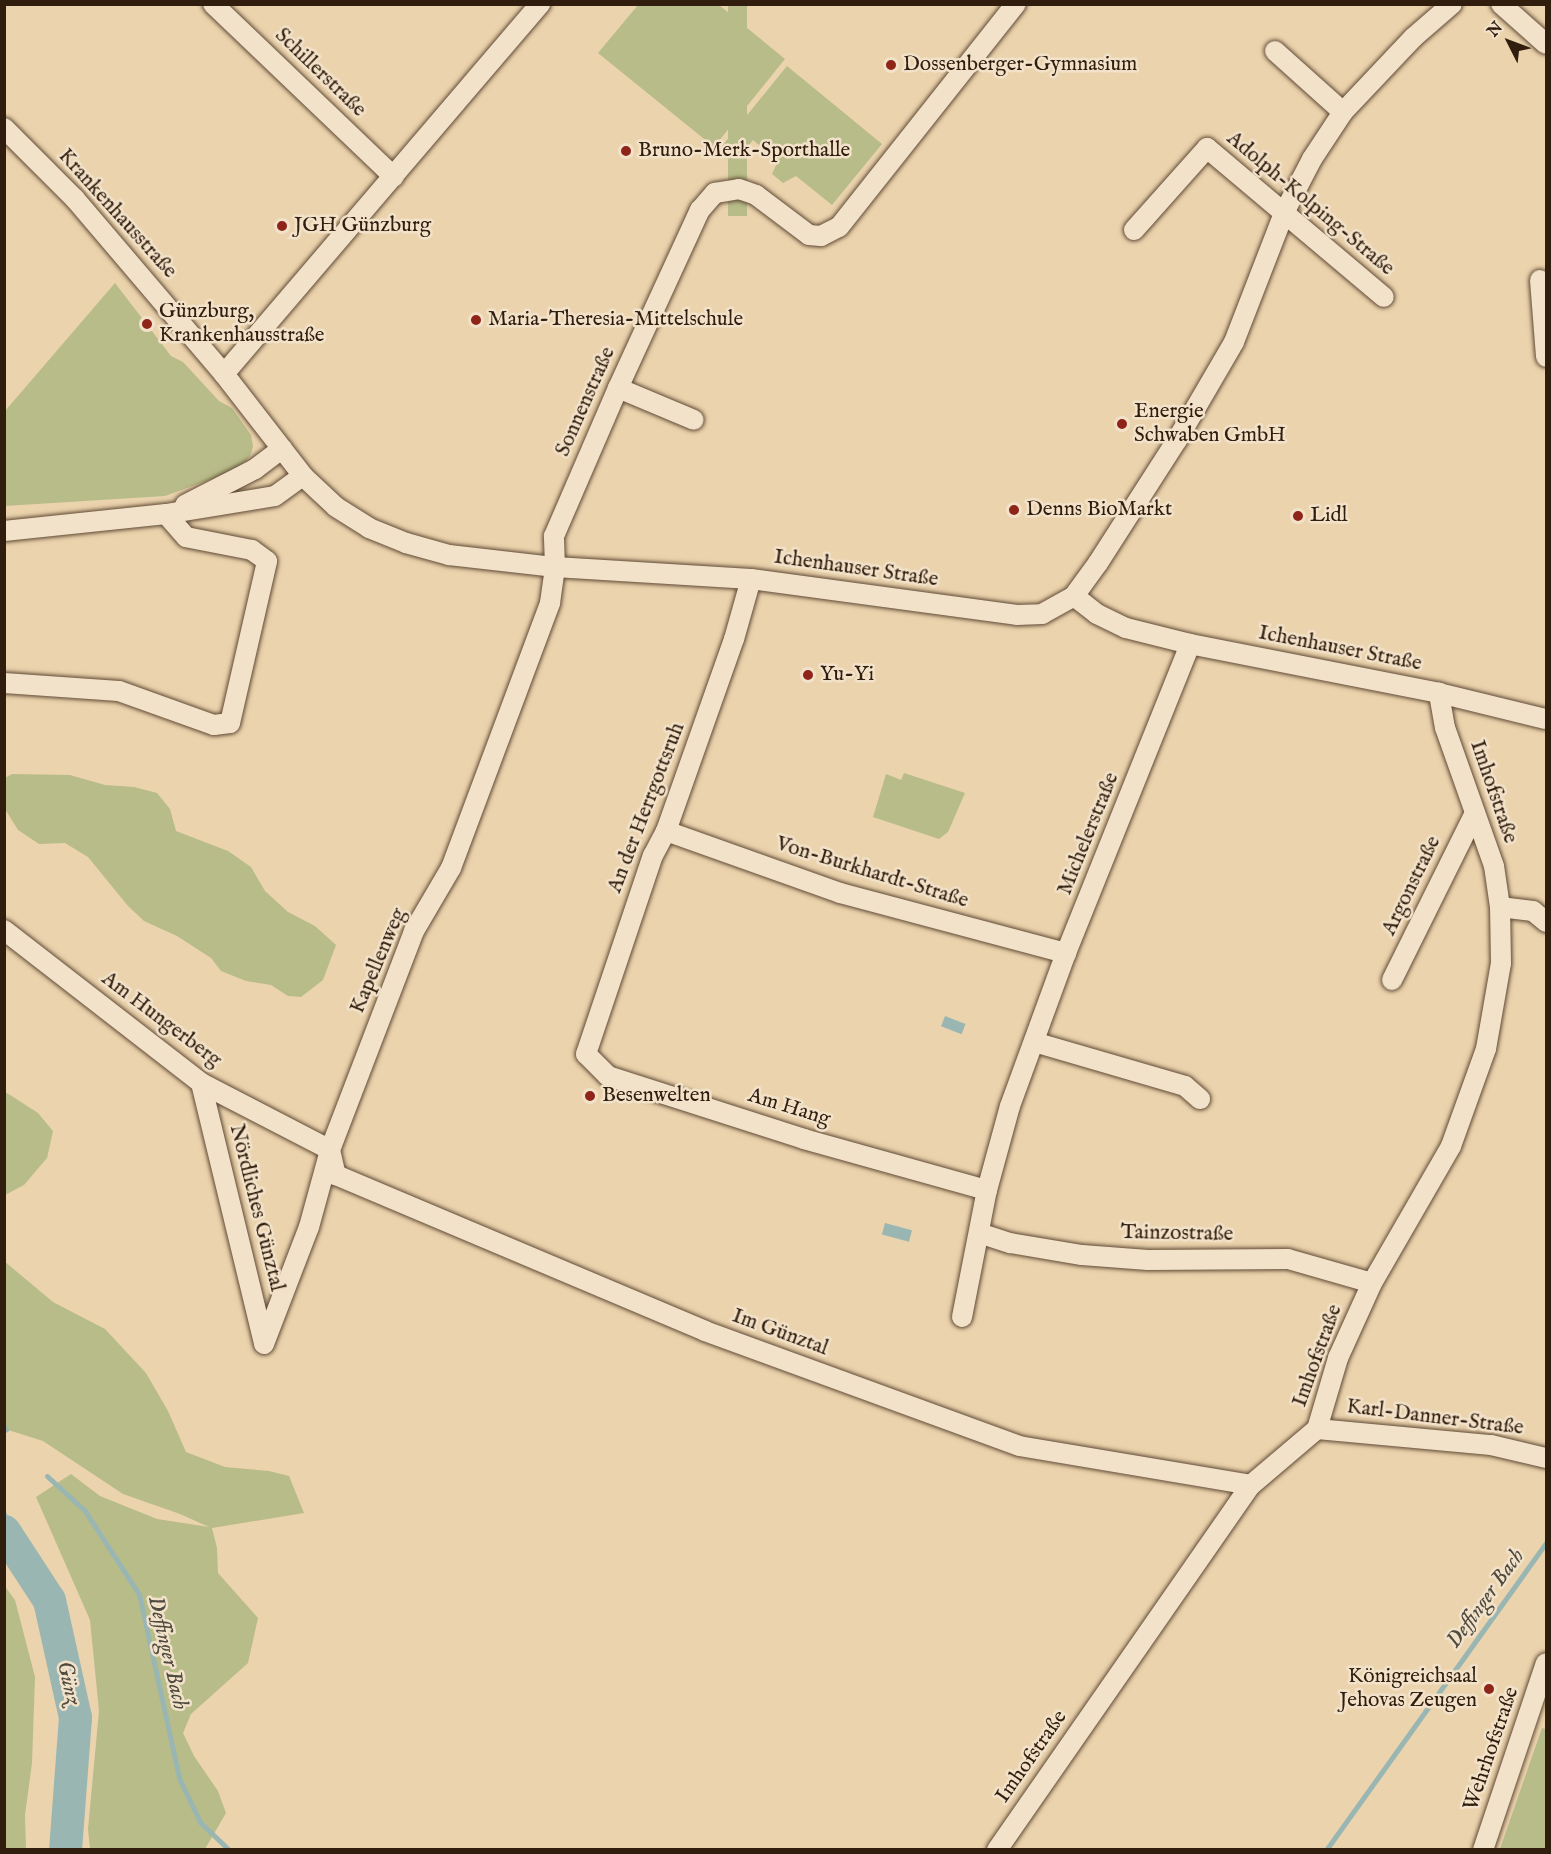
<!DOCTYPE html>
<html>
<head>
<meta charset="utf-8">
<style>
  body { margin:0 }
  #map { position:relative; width:1551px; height:1854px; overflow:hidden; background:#ebd3ad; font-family:"IM FELL English",serif }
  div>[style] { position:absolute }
  .green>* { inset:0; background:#b8bc89; transform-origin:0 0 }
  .water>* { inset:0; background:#9ab6b2; transform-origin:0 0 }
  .stream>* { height:5px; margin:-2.5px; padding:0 2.5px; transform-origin:2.5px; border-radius:2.5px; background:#9ab6b2 }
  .river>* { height:33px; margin:-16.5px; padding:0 16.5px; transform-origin:16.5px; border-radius:16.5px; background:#9ab6b2 }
  .roads { filter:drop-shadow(0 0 2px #604a35) drop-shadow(0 0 2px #604a35) }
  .minor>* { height:20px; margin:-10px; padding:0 10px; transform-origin:10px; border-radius:10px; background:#f2e2ca }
  .dots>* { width:16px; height:16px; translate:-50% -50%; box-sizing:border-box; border:3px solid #f2e2ca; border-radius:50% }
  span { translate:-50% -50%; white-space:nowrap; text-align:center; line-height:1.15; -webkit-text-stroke:5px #f2e2ca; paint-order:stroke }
  .poi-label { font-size:21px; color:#311d0d }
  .left { translate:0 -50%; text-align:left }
  .right { translate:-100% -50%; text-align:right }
  .street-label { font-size:21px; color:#311d0d }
  .water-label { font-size:22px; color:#504b3f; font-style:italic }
  .frame { position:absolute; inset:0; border:6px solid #311d0d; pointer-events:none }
  .north { position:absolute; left:1479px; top:12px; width:60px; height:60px; -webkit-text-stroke:4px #f2e2ca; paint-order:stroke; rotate:312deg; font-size:16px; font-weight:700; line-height:24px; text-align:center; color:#311d0d }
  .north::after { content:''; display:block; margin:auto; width:21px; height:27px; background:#311d0d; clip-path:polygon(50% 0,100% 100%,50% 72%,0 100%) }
</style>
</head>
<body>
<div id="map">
  <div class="green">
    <div style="clip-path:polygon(719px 5px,785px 59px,714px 147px,598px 53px,638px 5px)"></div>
    <div style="left:728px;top:5px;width:19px;height:211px"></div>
    <div style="clip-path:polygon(787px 66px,882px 144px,832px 205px,796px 176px,783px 183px,772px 174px,778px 161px,753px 140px,734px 164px,718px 151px)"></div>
    <div style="clip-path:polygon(115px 283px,171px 356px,183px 362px,219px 401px,232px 408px,251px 435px,253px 446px,251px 454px,246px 461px,230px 472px,165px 496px,5px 506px,5px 411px)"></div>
    <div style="clip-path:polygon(904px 773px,965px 793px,948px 832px,939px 839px,873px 817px,886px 774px,901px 780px)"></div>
    <div style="clip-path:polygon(12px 774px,70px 775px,105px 785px,134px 787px,157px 793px,170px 809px,176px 831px,228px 851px,251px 867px,265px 891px,288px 912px,315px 926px,336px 945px,323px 980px,301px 997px,288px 996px,271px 985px,246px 981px,221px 971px,211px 958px,177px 936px,144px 921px,128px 906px,88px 857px,65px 843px,39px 844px,18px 830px,5px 809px,5px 778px)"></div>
    <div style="clip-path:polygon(7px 1093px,38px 1113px,53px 1131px,47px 1158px,24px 1185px,5px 1195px,4px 1095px)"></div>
    <div style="clip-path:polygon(4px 1261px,53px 1302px,105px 1329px,146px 1373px,168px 1411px,186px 1452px,225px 1467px,269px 1471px,289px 1476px,304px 1513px,212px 1528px,217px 1548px,218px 1573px,258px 1618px,248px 1663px,191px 1714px,183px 1733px,194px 1756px,218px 1791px,226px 1813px,205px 1849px,90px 1849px,88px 1829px,99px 1711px,90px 1620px,36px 1497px,71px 1474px,100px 1496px,157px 1519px,209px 1527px,180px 1514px,123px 1494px,43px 1441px,5px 1429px)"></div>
    <div style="clip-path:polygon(4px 1585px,15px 1600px,35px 1677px,32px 1763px,25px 1815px,26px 1849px,5px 1849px)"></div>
    <div style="clip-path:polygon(1542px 1728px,1546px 1729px,1546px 1849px,1500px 1849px)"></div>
  </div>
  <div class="water">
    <div style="left:945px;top:1016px;width:22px;height:11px;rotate:21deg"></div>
    <div style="left:885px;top:1223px;width:28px;height:12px;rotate:15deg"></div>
  </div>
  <div class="stream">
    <div style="left:4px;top:1426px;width:4px;rotate:63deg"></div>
    <div style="left:47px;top:1476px;width:52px;rotate:42.6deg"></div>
    <div style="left:85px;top:1511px;width:99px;rotate:57deg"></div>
    <div style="left:139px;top:1594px;width:188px;rotate:77.7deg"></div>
    <div style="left:179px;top:1778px;width:49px;rotate:64.5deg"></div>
    <div style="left:200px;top:1822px;width:40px;rotate:44deg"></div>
    <div style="left:4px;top:1514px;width:19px;rotate:78deg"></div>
    <div style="left:1326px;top:1850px;width:378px;rotate:-54.4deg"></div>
  </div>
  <div class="river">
    <div style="left:4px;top:1531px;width:82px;rotate:56.9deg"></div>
    <div style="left:49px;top:1600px;width:120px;rotate:77.5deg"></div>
    <div style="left:75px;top:1717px;width:133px;rotate:94.3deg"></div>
  </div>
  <div class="roads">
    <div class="minor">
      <div style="left:213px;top:4px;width:250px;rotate:43.7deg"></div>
      <div style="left:1501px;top:4px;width:60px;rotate:41.6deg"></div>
      <div style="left:1275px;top:51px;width:91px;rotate:41.9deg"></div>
      <div style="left:4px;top:128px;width:100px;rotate:45deg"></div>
      <div style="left:75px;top:199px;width:230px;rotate:49.6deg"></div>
      <div style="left:224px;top:374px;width:129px;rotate:52.2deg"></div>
      <div style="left:303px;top:476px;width:45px;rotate:43.2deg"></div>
      <div style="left:336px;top:507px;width:39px;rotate:32deg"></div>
      <div style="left:369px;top:528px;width:40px;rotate:22deg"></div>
      <div style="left:406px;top:543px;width:45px;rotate:15.6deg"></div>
      <div style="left:449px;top:555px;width:107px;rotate:6.5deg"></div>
      <div style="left:555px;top:567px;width:196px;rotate:3.5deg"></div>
      <div style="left:751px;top:579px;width:268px;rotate:7.7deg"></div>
      <div style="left:1017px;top:615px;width:25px;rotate:-2deg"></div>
      <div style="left:1042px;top:614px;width:37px;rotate:-29deg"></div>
      <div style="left:1074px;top:596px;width:41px;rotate:-54deg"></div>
      <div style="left:1098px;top:563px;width:146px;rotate:-57.3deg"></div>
      <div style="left:1177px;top:440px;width:113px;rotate:-59.8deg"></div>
      <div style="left:1234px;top:342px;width:138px;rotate:-68.8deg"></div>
      <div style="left:1284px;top:213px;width:61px;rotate:-62.6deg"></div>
      <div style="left:1312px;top:159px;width:56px;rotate:-56.6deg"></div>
      <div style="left:1343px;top:112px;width:103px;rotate:-46.6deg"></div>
      <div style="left:1414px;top:37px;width:50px;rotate:-41deg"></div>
      <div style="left:1134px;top:230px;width:110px;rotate:-48.3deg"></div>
      <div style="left:1207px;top:148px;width:231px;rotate:40.1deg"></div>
      <div style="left:1540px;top:280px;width:77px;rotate:85.5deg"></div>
      <div style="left:224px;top:374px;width:487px;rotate:-49.5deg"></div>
      <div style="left:618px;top:388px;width:82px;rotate:22.8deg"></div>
      <div style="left:185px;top:505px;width:79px;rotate:-27.2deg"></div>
      <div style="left:255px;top:469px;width:34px;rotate:-37deg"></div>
      <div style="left:4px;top:531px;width:163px;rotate:-6deg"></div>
      <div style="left:166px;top:514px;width:110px;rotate:-9.4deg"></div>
      <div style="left:275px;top:496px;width:34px;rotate:-36deg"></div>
      <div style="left:751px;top:579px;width:62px;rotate:105.8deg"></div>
      <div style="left:734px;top:639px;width:204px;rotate:109.5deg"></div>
      <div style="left:666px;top:831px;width:27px;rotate:118deg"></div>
      <div style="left:653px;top:855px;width:210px;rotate:108.6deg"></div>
      <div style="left:586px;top:1054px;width:31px;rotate:45deg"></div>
      <div style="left:608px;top:1076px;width:206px;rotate:17.8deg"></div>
      <div style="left:804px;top:1139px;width:190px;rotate:15.6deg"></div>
      <div style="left:1074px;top:596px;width:29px;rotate:38deg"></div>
      <div style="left:1097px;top:614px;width:32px;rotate:26deg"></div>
      <div style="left:1126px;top:628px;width:66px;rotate:14deg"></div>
      <div style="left:1190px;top:644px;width:254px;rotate:11.1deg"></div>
      <div style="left:1439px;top:693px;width:110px;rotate:13.7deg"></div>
      <div style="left:4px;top:683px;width:115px;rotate:4deg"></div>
      <div style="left:119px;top:691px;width:101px;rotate:19.7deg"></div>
      <div style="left:214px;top:725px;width:16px;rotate:-7deg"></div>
      <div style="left:230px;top:723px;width:166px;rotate:-77.1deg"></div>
      <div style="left:267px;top:561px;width:19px;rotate:-144deg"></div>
      <div style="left:252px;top:550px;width:67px;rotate:-168.9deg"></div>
      <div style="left:186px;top:537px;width:30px;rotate:-131deg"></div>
      <div style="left:666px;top:831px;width:185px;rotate:19.6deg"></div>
      <div style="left:840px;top:893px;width:234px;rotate:14.9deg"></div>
      <div style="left:1500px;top:907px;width:33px;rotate:7deg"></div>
      <div style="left:1533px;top:911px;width:17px;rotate:40deg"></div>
      <div style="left:4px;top:930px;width:249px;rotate:37.8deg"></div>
      <div style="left:201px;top:1083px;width:145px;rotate:27.4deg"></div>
      <div style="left:330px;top:1150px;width:26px;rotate:77deg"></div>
      <div style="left:336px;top:1175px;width:401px;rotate:22.9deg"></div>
      <div style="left:705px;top:1331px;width:334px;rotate:20.1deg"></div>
      <div style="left:1019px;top:1446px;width:235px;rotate:9.5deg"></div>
      <div style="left:1392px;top:980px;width:186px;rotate:-63.6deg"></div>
      <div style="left:1034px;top:1042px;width:157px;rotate:16.2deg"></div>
      <div style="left:1185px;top:1086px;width:20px;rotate:41deg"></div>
      <div style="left:201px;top:1083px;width:268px;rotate:76.4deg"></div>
      <div style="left:979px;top:1233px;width:33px;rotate:18deg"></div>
      <div style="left:1010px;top:1243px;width:73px;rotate:9.5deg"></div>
      <div style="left:1082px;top:1255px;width:66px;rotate:4.3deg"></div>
      <div style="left:1148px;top:1260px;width:140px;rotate:-0.4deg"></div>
      <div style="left:1288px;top:1259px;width:87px;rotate:15.9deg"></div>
      <div style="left:962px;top:1317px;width:129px;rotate:-78.9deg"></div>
      <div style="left:987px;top:1190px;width:87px;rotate:-74.7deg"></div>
      <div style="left:1010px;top:1106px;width:163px;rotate:-69.9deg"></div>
      <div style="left:1066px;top:953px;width:333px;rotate:-68.1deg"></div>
      <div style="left:264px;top:1344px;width:125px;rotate:-69deg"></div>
      <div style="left:309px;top:1227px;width:80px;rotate:-74.7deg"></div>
      <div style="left:330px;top:1150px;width:235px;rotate:-69deg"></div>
      <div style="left:414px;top:931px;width:73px;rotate:-59.6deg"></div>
      <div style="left:451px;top:868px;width:283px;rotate:-69.5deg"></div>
      <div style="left:550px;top:603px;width:36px;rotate:-82deg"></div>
      <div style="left:555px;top:567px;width:31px;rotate:-92deg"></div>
      <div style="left:554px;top:536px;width:161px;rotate:-66.6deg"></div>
      <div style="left:618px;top:388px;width:196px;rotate:-65.3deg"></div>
      <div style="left:700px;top:210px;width:23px;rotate:-49deg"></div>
      <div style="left:715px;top:193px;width:24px;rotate:-9deg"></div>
      <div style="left:739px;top:189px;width:18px;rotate:19deg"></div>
      <div style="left:756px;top:195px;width:66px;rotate:37deg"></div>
      <div style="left:809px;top:235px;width:12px;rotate:5deg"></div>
      <div style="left:821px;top:236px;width:20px;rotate:-27deg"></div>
      <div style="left:839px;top:227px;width:285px;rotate:-51.6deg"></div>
      <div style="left:1317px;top:1429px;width:175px;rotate:5.3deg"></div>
      <div style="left:1491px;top:1445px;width:57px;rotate:13.3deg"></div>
      <div style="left:997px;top:1850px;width:445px;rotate:-55.2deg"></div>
      <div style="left:1251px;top:1485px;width:87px;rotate:-40.3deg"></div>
      <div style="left:1317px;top:1429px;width:74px;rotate:-73.5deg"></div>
      <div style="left:1338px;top:1358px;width:82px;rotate:-65.6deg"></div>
      <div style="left:1372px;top:1283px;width:158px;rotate:-60deg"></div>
      <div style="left:1451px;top:1146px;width:103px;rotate:-70.2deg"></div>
      <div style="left:1486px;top:1049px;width:87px;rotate:-80.1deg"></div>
      <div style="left:1501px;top:963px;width:56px;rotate:-91deg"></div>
      <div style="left:1500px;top:907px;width:41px;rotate:-98.3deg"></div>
      <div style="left:1494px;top:866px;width:146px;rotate:-109.5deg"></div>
      <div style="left:1445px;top:728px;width:36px;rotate:-100deg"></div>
      <div style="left:1483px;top:1850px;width:197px;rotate:-71.4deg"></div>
    </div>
  </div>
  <div class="dots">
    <div style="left:891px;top:65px;background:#8f2418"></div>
    <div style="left:626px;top:151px;background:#8f2418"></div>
    <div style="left:282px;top:226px;background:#8f2418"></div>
    <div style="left:476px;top:320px;background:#8f2418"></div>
    <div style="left:147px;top:324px;background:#8f2418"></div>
    <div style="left:1122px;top:424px;background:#8f2418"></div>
    <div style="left:1014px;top:510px;background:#8f2418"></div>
    <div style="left:1298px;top:516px;background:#8f2418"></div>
    <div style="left:808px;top:675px;background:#8f2418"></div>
    <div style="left:590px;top:1096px;background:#8f2418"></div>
    <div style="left:1489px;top:1689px;background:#8f2418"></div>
  </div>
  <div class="poi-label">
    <span class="left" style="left:903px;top:65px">Dossenberger-Gymnasium</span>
    <span class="left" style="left:638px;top:151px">Bruno-Merk-Sporthalle</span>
    <span class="left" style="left:294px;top:226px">JGH Günzburg</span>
    <span class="left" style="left:159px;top:324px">Günzburg,<br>Krankenhausstraße</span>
    <span class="left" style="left:488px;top:320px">Maria-Theresia-Mittelschule</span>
    <span class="left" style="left:1134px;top:424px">Energie<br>Schwaben GmbH</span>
    <span class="left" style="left:1026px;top:510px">Denns BioMarkt</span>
    <span class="left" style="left:1310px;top:516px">Lidl</span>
    <span class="left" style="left:820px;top:675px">Yu-Yi</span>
    <span class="left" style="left:602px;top:1096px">Besenwelten</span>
    <span class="right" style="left:1477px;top:1689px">Königreichsaal<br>Jehovas Zeugen</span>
  </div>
  <div class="street-label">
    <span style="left:320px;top:73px;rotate:44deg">Schillerstraße</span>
    <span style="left:1310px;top:204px;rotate:40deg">Adolph-Kolping-Straße</span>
    <span style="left:117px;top:214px;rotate:48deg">Krankenhausstraße</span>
    <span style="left:586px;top:402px;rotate:-66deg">Sonnenstraße</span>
    <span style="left:856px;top:569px;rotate:8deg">Ichenhauser Straße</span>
    <span style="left:1340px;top:649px;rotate:11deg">Ichenhauser Straße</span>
    <span style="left:1493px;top:792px;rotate:71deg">Imhofstraße</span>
    <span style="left:647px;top:808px;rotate:-69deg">An der Herrgottsruh</span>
    <span style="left:1089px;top:834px;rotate:-68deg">Michelerstraße</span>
    <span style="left:872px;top:873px;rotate:17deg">Von-Burkhardt-Straße</span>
    <span style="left:1412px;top:886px;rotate:-64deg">Argonstraße</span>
    <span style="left:379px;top:961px;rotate:-67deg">Kapellenweg</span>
    <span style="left:161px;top:1020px;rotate:37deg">Am Hungerberg</span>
    <span style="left:789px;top:1108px;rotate:17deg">Am Hang</span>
    <span style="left:256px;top:1208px;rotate:76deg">Nördliches Günztal</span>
    <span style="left:1177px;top:1234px;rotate:1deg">Tainzostraße</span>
    <span style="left:780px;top:1333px;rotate:20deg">Im Günztal</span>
    <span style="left:1318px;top:1356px;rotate:-70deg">Imhofstraße</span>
    <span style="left:1435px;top:1418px;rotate:7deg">Karl-Danner-Straße</span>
    <span style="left:1492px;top:1749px;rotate:-71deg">Wehrhofstraße</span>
    <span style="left:1032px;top:1757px;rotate:-55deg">Imhofstraße</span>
  </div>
  <div class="water-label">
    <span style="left:1486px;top:1599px;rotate:-54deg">Deffinger Bach</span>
    <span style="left:167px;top:1653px;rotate:77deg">Deffinger Bach</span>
    <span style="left:68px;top:1683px;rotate:77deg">Günz</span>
  </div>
  <div class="frame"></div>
  <div class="north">N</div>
</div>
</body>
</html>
